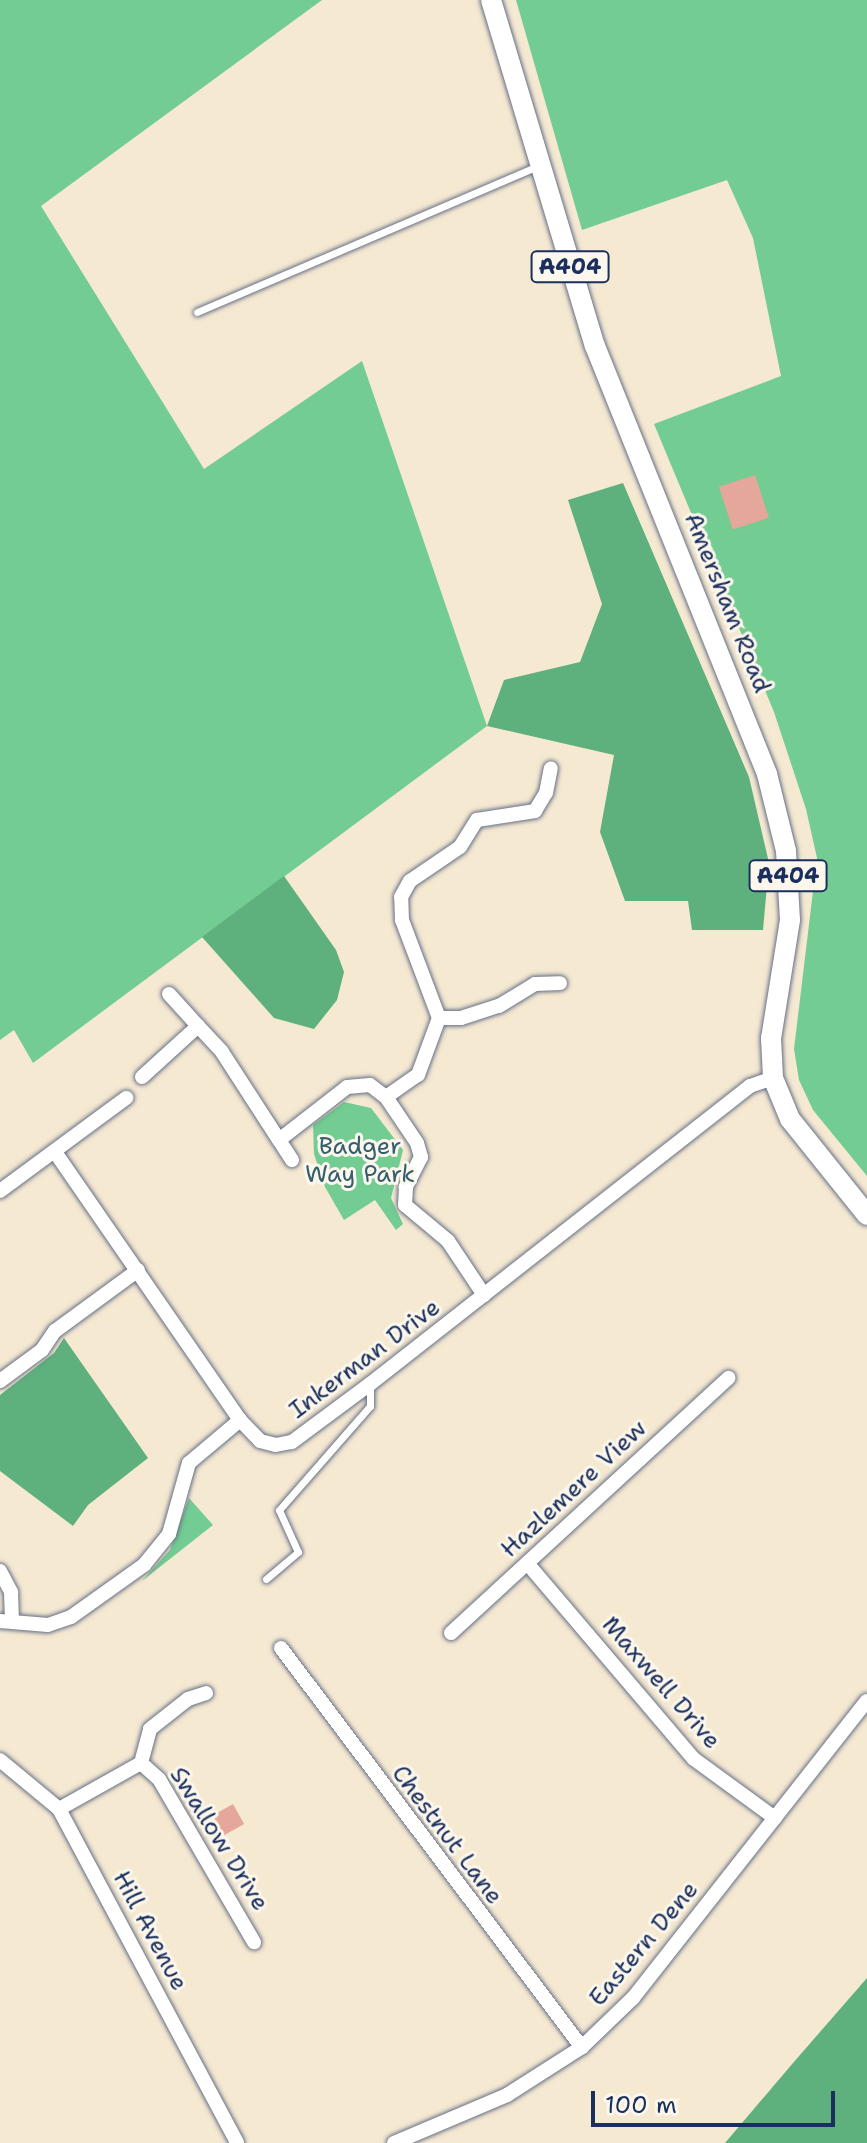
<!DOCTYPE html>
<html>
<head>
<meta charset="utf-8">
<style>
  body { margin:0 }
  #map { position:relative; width:867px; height:2143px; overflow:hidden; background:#f5e9d2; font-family:"Shantell Sans",sans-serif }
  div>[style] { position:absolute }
  .green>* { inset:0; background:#73cc92 }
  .forest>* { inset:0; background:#5eb07c }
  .building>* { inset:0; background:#e5a79b; transform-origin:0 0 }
  .roads { filter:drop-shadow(0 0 2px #677087) drop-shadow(0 0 2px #677087) }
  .service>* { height:7px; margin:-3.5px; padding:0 3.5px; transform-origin:3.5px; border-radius:3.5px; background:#fff }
  .minor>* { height:14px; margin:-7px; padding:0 7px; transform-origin:7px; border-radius:7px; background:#fff }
  .primary>* { height:20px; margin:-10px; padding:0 10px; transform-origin:10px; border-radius:10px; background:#fff }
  span { translate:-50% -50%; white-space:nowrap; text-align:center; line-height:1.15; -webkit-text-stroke:6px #fbf7ec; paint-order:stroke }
  .shield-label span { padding:2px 6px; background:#fbf7ec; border:2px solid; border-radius:6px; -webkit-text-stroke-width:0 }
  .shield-label { font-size:22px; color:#1b2f5e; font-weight:700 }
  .street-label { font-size:24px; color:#1b2f5e }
  .park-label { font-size:24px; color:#355e6e }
  .scale { position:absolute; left:591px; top:2091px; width:244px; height:36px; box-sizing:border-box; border:4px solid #1b2f5e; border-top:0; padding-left:10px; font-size:24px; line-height:28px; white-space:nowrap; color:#1b2f5e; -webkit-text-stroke:6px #fbf7ec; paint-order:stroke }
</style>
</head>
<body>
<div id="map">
  <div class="green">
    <div style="clip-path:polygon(0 0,322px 0,41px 206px,204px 469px,362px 361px,487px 726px,33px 1063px,14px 1030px,0 1040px)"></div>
    <div style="clip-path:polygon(516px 0,867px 0,867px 1176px,813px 1110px,799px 1080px,794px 1049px,817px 858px,806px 809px,774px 712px,654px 424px,781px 376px,753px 238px,727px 180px,582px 230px)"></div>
    <div style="clip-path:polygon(344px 1102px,371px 1108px,403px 1150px,391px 1198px,403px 1224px,396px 1230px,375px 1200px,344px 1220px,325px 1187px,314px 1154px,313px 1125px)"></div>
    <div style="clip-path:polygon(189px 1498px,213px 1525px,142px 1581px,170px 1550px)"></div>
  </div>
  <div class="forest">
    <div style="clip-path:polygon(623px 483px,749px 777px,769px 863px,763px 930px,692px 930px,688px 901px,625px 901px,600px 832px,614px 755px,487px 726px,504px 680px,580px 662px,602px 604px,568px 500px)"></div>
    <div style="clip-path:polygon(284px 876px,336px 950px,344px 972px,337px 1000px,314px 1029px,274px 1018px,202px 937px)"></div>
    <div style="clip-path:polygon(64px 1338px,148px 1458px,88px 1505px,73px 1526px,0 1471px,0 1395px,54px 1353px)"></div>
    <div style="clip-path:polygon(867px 1978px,867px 2143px,725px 2143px,793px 2063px)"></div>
  </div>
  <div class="building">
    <div style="left:755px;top:475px;width:45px;height:38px;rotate:72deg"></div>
    <div style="left:233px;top:1804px;width:23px;height:23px;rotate:61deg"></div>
  </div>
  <div class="roads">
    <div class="service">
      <div style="left:197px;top:312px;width:371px;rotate:-23.2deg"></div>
      <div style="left:266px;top:1579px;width:42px;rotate:-40.2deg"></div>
      <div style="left:298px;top:1552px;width:46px;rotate:-114.3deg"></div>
      <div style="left:279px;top:1510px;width:138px;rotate:-48.8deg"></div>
      <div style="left:370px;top:1406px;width:20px;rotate:-90deg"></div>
    </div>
    <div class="minor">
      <div style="left:169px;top:994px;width:43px;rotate:47.8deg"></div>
      <div style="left:439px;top:1018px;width:22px"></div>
      <div style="left:461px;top:1018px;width:40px;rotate:-18deg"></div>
      <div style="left:499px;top:1006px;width:42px;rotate:-31.4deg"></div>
      <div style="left:535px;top:984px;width:25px;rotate:-2deg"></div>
      <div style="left:142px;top:1077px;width:76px;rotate:-42.3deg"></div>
      <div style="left:198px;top:1026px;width:35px;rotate:47deg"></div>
      <div style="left:222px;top:1052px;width:105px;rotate:57.1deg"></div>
      <div style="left:279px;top:1140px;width:86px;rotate:-37.9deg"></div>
      <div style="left:347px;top:1087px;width:23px;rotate:-5deg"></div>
      <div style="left:370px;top:1085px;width:20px;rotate:37deg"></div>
      <div style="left:386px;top:1097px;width:55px;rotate:56deg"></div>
      <div style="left:417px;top:1143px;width:15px;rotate:74deg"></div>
      <div style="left:421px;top:1157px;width:34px;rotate:117deg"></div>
      <div style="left:406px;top:1187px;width:18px;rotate:93deg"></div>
      <div style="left:405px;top:1205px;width:56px;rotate:39.9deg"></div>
      <div style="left:448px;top:1241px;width:65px;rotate:56.3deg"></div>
      <div style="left:386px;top:1097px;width:39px;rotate:-35deg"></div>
      <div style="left:418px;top:1075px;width:61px;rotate:-69.8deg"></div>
      <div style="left:439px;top:1018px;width:105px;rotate:-110.7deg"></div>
      <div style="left:402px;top:920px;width:23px;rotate:-92deg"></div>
      <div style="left:401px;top:897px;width:18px;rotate:-61deg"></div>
      <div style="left:410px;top:881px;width:60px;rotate:-34.2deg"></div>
      <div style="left:460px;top:847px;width:32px;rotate:-58deg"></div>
      <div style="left:477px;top:820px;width:59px;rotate:-8.8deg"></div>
      <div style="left:535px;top:811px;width:21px;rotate:-59deg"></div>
      <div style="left:546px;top:793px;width:25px;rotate:-79deg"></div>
      <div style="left:279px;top:1140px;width:24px;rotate:57deg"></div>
      <div style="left:55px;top:1152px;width:326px;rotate:55.4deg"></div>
      <div style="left:240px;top:1420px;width:29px;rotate:46deg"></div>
      <div style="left:260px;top:1441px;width:16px;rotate:14deg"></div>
      <div style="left:276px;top:1445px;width:16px;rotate:-11deg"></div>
      <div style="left:292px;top:1442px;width:97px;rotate:-36.6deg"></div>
      <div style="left:370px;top:1384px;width:483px;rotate:-38.1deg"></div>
      <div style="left:750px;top:1086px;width:24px;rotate:-19deg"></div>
      <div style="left:0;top:1191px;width:157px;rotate:-36.4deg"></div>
      <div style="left:0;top:1381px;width:52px;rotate:-36.4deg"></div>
      <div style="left:42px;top:1350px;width:23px;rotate:-56deg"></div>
      <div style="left:55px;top:1331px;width:103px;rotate:-36.3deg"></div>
      <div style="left:527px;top:1563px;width:257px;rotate:49.6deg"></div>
      <div style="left:694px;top:1759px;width:100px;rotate:36.1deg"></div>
      <div style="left:0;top:1571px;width:24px;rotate:62deg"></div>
      <div style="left:11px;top:1592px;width:28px;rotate:88deg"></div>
      <div style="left:0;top:1621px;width:48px;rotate:4.8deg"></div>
      <div style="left:48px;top:1625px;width:24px;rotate:-19deg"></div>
      <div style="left:71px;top:1617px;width:90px;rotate:-35.5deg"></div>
      <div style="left:144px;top:1565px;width:40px;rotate:-51deg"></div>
      <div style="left:169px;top:1534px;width:74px;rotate:-74.3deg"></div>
      <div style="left:189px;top:1463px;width:67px;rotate:-40.1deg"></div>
      <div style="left:451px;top:1633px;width:377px;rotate:-42.6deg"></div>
      <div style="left:281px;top:1648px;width:500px;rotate:53deg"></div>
      <div style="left:0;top:1760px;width:77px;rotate:39.7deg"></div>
      <div style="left:59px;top:1809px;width:378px;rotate:61.9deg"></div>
      <div style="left:141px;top:1763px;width:24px;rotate:42deg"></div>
      <div style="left:159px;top:1779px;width:189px;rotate:59.8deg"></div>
      <div style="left:59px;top:1809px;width:94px;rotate:-29.3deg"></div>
      <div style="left:141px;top:1763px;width:35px;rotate:-75deg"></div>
      <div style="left:150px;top:1729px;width:48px;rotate:-38.3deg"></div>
      <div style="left:188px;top:1699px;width:19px;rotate:-18deg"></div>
      <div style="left:394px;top:2143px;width:123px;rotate:-23deg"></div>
      <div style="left:507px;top:2095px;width:89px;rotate:-32.6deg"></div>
      <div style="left:582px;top:2047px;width:71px;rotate:-43.9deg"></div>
      <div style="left:633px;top:1998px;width:378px;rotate:-51.8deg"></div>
    </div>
    <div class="primary">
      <div style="left:491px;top:0;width:361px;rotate:73.3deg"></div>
      <div style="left:595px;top:346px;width:461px;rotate:68.1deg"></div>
      <div style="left:767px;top:774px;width:79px;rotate:76.1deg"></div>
      <div style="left:786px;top:851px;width:69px;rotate:86.7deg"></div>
      <div style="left:790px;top:920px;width:120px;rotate:99.1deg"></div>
      <div style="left:771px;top:1038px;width:40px;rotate:87.1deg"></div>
      <div style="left:773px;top:1078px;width:44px;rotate:67.5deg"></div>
      <div style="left:790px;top:1119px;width:123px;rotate:51.3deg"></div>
    </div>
  </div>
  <div class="shield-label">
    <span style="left:570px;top:267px">A404</span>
    <span style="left:788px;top:876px">A404</span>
  </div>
  <div class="street-label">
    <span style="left:727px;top:603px;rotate:68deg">Amersham Road</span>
    <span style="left:365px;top:1359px;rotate:-37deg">Inkerman Drive</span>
    <span style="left:574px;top:1489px;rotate:-43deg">Hazlemere View</span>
    <span style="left:661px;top:1683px;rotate:49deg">Maxwell Drive</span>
    <span style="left:447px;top:1835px;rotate:53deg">Chestnut Lane</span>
    <span style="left:219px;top:1839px;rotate:58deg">Swallow Drive</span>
    <span style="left:150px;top:1931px;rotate:62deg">Hill Avenue</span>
    <span style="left:644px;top:1944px;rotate:-50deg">Eastern Dene</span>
  </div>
  <div class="park-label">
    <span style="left:360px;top:1161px">Badger<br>Way Park</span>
  </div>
  <div class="scale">100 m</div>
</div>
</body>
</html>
